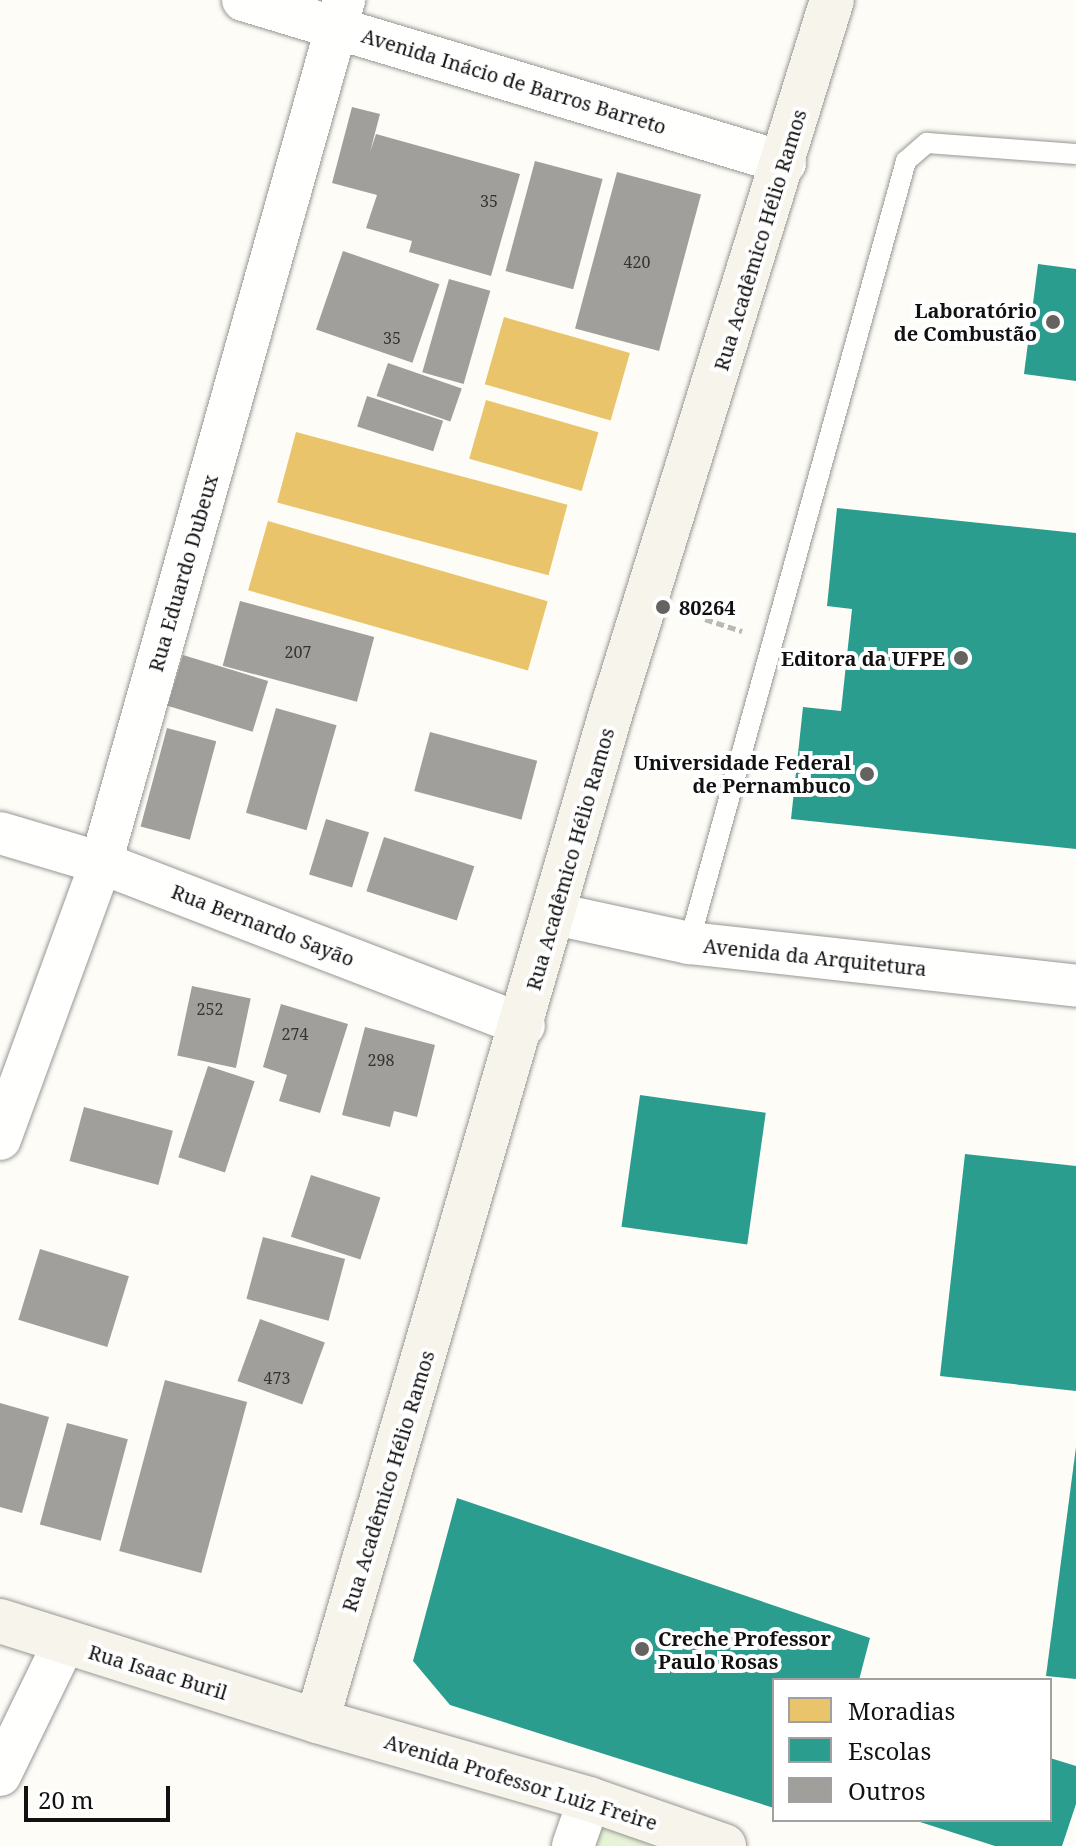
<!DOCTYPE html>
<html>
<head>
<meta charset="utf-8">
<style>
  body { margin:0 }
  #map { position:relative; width:1076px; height:1846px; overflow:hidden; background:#fdfcf7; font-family:"Noto Serif",serif }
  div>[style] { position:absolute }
  .green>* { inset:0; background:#e7f3d7 }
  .homes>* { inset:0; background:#e9c46a; transform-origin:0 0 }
  .schools>* { inset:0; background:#2a9d8f; transform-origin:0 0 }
  .building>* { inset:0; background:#a19f9c; transform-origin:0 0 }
  .path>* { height:5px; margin-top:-2.5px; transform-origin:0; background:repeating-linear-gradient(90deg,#b9b9b8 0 8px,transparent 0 12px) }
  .roads { filter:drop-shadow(0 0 2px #979795) drop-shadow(0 0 2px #979795) }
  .lane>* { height:20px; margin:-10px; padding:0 10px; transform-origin:10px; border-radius:10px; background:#fffffe }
  .street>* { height:42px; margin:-21px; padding:0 21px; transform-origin:21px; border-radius:21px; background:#fffffe }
  .secondary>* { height:44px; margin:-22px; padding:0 22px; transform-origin:22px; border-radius:22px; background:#f6f4eb }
  .dots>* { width:22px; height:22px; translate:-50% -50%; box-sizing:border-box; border:4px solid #fff; border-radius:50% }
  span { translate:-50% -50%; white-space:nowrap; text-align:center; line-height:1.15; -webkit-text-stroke:8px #fff; paint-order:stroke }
  .number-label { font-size:16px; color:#353434 }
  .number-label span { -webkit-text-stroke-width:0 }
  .street-label { font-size:20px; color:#111 }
  .poi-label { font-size:20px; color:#111; font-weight:700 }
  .right { translate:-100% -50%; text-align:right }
  .left { translate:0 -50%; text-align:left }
  .legend { position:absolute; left:772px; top:1678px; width:280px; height:144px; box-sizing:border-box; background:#fff; border:2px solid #a0a0a0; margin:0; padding:10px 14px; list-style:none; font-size:24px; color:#111 }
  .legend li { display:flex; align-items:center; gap:16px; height:40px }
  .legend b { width:40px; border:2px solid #a0a0a0 }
  .scale { position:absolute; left:24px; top:1786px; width:146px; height:36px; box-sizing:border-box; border:4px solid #111; border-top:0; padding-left:10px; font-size:24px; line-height:28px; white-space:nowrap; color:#111; -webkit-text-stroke:6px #fff; paint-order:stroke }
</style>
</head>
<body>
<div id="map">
  <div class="green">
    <div style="clip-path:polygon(589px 1799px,724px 1846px,573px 1846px)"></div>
  </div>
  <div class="homes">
    <div style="left:504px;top:317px;width:131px;height:70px;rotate:16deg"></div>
    <div style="left:486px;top:400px;width:117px;height:61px;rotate:16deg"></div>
    <div style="left:296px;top:432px;width:281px;height:73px;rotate:15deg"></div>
    <div style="left:268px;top:521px;width:291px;height:72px;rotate:16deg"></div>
  </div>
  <div class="schools">
    <div style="clip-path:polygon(1038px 264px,1076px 269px,1076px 381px,1024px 374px)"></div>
    <div style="clip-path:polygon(837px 508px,1076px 533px,1076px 849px,791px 819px,803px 707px,841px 711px,852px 609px,827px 606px)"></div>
    <div style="left:640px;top:1095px;width:127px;height:133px;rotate:8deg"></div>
    <div style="clip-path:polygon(965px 1154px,1076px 1166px,1076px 1391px,940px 1376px)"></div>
    <div style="clip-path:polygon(1076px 1447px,1076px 1679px,1046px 1676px)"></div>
    <div style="clip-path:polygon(457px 1498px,870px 1638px,859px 1680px,774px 1680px,774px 1808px,450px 1705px,413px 1661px)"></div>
    <div style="clip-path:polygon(1050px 1758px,1076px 1766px,1076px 1804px,1062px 1846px,995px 1846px,917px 1821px,1050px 1820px)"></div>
  </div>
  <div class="building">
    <div style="clip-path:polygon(352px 107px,380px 114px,370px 152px,376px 134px,520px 174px,491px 276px,409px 252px,412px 241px,366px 228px,377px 195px,332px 183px)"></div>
    <div style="left:535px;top:161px;width:70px;height:114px;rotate:15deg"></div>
    <div style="left:617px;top:172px;width:87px;height:162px;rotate:15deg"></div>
    <div style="left:343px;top:251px;width:102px;height:83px;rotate:19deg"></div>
    <div style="left:449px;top:279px;width:43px;height:97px;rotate:16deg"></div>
    <div style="left:388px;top:363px;width:78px;height:35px;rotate:19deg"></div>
    <div style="left:367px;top:396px;width:80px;height:32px;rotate:18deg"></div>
    <div style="left:240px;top:601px;width:139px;height:67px;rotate:15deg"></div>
    <div style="left:183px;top:655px;width:89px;height:53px;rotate:17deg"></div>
    <div style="left:276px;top:708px;width:63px;height:109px;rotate:16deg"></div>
    <div style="left:167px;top:728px;width:51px;height:102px;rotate:15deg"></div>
    <div style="left:430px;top:732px;width:111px;height:61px;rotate:15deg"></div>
    <div style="left:326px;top:819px;width:45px;height:58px;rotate:17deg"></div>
    <div style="left:384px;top:837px;width:95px;height:57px;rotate:18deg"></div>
    <div style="left:192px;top:986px;width:60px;height:71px;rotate:12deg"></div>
    <div style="clip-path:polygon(281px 1004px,348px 1024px,320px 1113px,279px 1101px,287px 1075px,263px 1067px)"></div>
    <div style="clip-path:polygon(365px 1027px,435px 1045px,417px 1117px,394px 1111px,390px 1127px,342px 1115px)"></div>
    <div style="left:208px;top:1066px;width:49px;height:96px;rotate:18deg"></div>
    <div style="left:84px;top:1107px;width:92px;height:56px;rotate:15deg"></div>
    <div style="left:311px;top:1175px;width:73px;height:65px;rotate:18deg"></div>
    <div style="left:263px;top:1237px;width:85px;height:64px;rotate:15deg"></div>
    <div style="left:40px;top:1249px;width:93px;height:74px;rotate:17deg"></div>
    <div style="left:260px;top:1319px;width:69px;height:66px;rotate:20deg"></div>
    <div style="left:165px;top:1380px;width:85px;height:177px;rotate:15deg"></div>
    <div style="clip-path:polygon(0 1403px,49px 1417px,22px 1513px,0 1507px)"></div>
    <div style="left:67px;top:1423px;width:63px;height:105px;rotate:15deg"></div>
  </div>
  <div class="path">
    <div style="left:705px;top:619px;width:39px;rotate:18deg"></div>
  </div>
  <div class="roads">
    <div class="lane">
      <div style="left:689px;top:943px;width:812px;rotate:-74.49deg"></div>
      <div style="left:906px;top:161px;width:28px;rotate:-41deg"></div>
      <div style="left:927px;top:143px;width:149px;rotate:4.2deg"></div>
    </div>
    <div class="street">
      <div style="left:243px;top:0;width:566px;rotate:16.74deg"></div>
      <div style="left:0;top:833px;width:105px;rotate:16.5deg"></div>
      <div style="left:101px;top:863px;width:453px;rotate:21deg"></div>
      <div style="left:555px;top:914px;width:137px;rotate:12.2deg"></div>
      <div style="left:689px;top:943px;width:389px;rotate:6.3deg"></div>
      <div style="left:0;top:1139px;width:294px;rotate:-69.9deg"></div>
      <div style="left:101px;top:863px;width:897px;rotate:-74.27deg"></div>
      <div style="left:0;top:1775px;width:147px;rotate:-64.1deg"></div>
      <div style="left:573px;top:1846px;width:49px;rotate:-70.8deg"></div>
    </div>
    <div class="secondary">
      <div style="left:0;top:1621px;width:332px;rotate:17.5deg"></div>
      <div style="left:317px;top:1721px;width:283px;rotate:16deg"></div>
      <div style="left:589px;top:1799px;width:143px;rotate:19.2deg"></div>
      <div style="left:317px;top:1721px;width:1054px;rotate:-73.75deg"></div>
      <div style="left:612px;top:709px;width:742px;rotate:-72.76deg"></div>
    </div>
  </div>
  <div class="dots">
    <div style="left:1053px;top:322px;background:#646362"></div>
    <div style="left:663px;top:607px;background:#646362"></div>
    <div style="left:961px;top:658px;background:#646362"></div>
    <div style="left:867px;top:774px;background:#646362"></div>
    <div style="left:642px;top:1649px;background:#646362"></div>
  </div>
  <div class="number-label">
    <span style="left:489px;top:201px">35</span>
    <span style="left:637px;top:262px">420</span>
    <span style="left:392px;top:338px">35</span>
    <span style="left:298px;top:652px">207</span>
    <span style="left:210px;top:1009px">252</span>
    <span style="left:295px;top:1034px">274</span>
    <span style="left:381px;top:1060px">298</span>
    <span style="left:277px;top:1378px">473</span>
  </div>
  <div class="street-label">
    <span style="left:514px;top:81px;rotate:17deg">Avenida Inácio de Barros Barreto</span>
    <span style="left:760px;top:240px;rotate:-73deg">Rua Acadêmico Hélio Ramos</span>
    <span style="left:183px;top:573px;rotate:-74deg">Rua Eduardo Dubeux</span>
    <span style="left:570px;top:859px;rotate:-74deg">Rua Acadêmico Hélio Ramos</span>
    <span style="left:263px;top:925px;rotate:21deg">Rua Bernardo Sayão</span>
    <span style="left:815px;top:957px;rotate:6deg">Avenida da Arquitetura</span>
    <span style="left:388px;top:1481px;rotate:-73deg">Rua Acadêmico Hélio Ramos</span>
    <span style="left:158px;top:1672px;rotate:17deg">Rua Isaac Buril</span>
    <span style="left:521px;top:1782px;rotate:17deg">Avenida Professor Luiz Freire</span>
  </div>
  <div class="poi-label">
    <span class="right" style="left:1037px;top:322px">Laboratório<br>de Combustão</span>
    <span class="left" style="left:679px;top:607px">80264</span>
    <span class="right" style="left:945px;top:658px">Editora da UFPE</span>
    <span class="right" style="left:851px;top:774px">Universidade Federal<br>de Pernambuco</span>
    <span class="left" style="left:658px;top:1650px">Creche Professor<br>Paulo Rosas</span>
  </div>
  <ul class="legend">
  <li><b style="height:22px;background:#e9c46a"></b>Moradias</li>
  <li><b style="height:22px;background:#2a9d8f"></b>Escolas</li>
  <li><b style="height:22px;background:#a19f9c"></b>Outros</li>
  </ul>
  <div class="scale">20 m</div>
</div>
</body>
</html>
